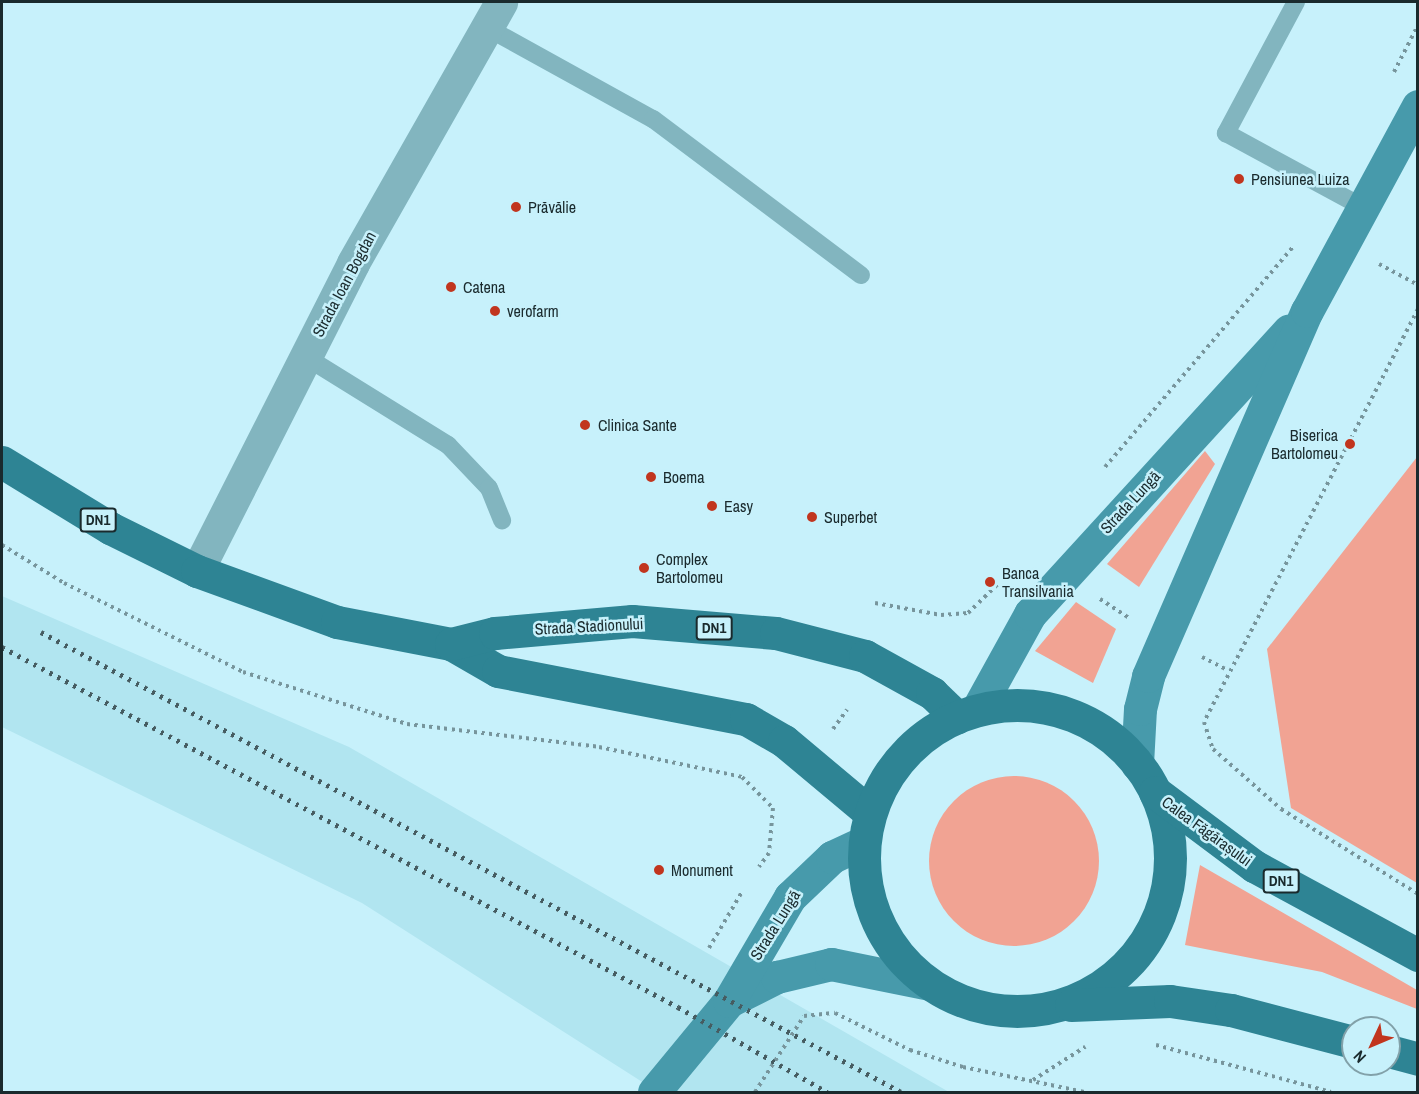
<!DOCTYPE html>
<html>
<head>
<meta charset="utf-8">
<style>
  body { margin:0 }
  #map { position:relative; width:1419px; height:1094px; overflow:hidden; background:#c7f1fb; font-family:"Archivo Narrow",sans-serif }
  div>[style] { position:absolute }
  .built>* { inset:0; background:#b1e5f0 }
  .green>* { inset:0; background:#f1a393 }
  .round { border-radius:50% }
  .path>* { height:4px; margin-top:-2px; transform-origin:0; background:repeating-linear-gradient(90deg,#77959c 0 3px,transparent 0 7.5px) }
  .lane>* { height:18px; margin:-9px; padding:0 9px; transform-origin:9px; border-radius:9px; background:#82b5bf }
  .street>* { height:33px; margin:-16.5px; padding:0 16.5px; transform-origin:16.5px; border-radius:16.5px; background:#82b5bf }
  .secondary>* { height:33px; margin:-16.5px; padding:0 16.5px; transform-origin:16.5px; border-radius:16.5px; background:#479aab }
  .primary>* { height:33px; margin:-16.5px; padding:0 16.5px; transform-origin:16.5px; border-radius:16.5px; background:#2e8494 }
  .primary>.ring { margin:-16.5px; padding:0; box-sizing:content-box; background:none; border:33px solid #2e8494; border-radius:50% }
  .rail>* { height:4.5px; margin-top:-2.25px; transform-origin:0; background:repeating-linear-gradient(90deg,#465c61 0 3px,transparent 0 9px) }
  .dots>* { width:16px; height:16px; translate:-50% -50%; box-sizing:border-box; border:3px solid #c7f1fb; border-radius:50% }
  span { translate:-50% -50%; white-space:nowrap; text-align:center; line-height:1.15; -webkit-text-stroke:5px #c7f1fb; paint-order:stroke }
  .shield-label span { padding:2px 4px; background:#c7f1fb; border:2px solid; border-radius:4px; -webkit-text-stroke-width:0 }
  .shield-label { font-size:15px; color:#1a2a2d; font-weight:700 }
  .poi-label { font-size:16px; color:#1a2a2d }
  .left { translate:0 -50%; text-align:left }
  .right { translate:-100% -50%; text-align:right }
  .street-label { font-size:16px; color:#1a2a2d }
  .frame { position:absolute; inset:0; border:3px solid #1a2a2d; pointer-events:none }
  .north { position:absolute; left:1341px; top:1016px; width:60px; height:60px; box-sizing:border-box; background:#c7f1fb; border:2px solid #82a1a9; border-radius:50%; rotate:226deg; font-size:16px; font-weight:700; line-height:24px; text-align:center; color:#1a2a2d }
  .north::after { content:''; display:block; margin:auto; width:21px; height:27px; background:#c1351e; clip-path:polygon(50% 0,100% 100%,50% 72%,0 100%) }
</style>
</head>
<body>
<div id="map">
  <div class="built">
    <div style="clip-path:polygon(2px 596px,349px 747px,949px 1092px,658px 1092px,362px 903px,2px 727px)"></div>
  </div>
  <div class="green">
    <div style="clip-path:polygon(1205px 451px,1215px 464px,1139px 587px,1107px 564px)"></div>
    <div style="clip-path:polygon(1417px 457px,1417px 883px,1291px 808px,1267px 649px)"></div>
    <div style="clip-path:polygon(1076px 602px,1116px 629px,1093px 683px,1035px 651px)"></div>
    <div class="round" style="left:929px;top:776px;width:170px;height:170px"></div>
    <div style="clip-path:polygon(1200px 865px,1417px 990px,1417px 1009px,1322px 972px,1185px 945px)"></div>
  </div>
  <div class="path">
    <div style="left:1394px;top:72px;width:53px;rotate:-62.9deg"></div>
    <div style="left:1379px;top:264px;width:44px;rotate:28.3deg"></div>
    <div style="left:1418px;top:309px;width:465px;rotate:117.4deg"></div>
    <div style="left:1204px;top:722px;width:28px;rotate:72deg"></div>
    <div style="left:1213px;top:749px;width:91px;rotate:41.4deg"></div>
    <div style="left:1281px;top:809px;width:161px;rotate:31.8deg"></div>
    <div style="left:1105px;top:467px;width:289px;rotate:-49.5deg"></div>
    <div style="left:2px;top:545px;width:73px;rotate:31.5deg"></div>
    <div style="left:64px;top:583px;width:200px;rotate:26.4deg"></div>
    <div style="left:243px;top:672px;width:172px;rotate:17.6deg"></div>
    <div style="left:407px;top:724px;width:193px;rotate:6.8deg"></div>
    <div style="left:599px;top:747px;width:146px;rotate:11.8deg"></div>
    <div style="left:742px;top:777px;width:44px;rotate:45deg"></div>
    <div style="left:773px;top:808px;width:45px;rotate:95.1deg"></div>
    <div style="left:769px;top:853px;width:17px;rotate:126deg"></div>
    <div style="left:1100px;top:599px;width:35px;rotate:33deg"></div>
    <div style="left:875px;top:603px;width:67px;rotate:10.3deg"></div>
    <div style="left:941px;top:615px;width:27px;rotate:-4deg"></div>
    <div style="left:968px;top:613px;width:43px;rotate:-44.1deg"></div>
    <div style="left:1202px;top:657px;width:29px;rotate:27deg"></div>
    <div style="left:833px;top:729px;width:24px;rotate:-54deg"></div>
    <div style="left:709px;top:948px;width:67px;rotate:-59.6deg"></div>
    <div style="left:1156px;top:1045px;width:181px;rotate:15deg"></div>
    <div style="left:1033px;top:1080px;width:62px;rotate:-32.4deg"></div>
    <div style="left:755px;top:1092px;width:90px;rotate:-57.2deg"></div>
    <div style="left:804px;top:1016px;width:31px;rotate:-6deg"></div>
    <div style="left:835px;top:1013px;width:84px;rotate:26.3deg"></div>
    <div style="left:910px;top:1050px;width:56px;rotate:17.8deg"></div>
    <div style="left:963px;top:1067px;width:125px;rotate:11.6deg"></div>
  </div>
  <div class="lane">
    <div style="left:1296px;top:2px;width:149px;rotate:118.1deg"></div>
    <div style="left:1226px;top:133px;width:157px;rotate:28.5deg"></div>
    <div style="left:486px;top:27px;width:191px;rotate:28.9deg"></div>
    <div style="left:653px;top:119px;width:260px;rotate:36.9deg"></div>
    <div style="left:306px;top:357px;width:167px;rotate:31.8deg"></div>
    <div style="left:448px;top:445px;width:59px;rotate:46.4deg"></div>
    <div style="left:489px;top:488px;width:35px;rotate:68deg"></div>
  </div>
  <div class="street">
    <div style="left:197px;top:571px;width:345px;rotate:-63.1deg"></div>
    <div style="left:353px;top:263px;width:300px;rotate:-60.4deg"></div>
  </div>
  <div class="secondary">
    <div style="left:977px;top:710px;width:110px;rotate:-61.1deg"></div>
    <div style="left:1030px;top:614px;width:384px;rotate:-47.6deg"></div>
    <div style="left:1137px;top:764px;width:55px;rotate:-86.9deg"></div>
    <div style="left:1140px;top:709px;width:34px;rotate:-76deg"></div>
    <div style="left:1148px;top:676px;width:398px;rotate:-66.5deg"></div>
    <div style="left:1307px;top:311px;width:233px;rotate:-61.6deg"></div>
    <div style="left:729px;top:1001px;width:54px;rotate:-26.6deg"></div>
    <div style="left:777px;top:977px;width:56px;rotate:-13.5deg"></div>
    <div style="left:831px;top:964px;width:100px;rotate:11.5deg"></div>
    <div style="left:654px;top:1092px;width:118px;rotate:-50.5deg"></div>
    <div style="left:729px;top:1001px;width:121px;rotate:-59.6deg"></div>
    <div style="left:790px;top:897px;width:58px;rotate:-43.6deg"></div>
    <div style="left:832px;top:857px;width:35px;rotate:-25deg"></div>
  </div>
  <div class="primary">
    <div style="left:2px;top:462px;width:127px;rotate:31.4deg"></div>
    <div style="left:110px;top:528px;width:97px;rotate:26.3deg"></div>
    <div style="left:197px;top:571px;width:149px;rotate:20deg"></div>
    <div style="left:337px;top:622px;width:116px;rotate:10.9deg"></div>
    <div style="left:451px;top:644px;width:54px;rotate:29.9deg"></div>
    <div style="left:498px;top:671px;width:253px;rotate:11deg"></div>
    <div style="left:746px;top:719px;width:44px;rotate:30.1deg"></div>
    <div style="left:784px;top:741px;width:112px;rotate:39.9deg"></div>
    <div style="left:451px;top:644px;width:45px;rotate:-14deg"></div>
    <div style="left:495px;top:633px;width:138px;rotate:-5deg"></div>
    <div style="left:632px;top:621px;width:144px;rotate:4.8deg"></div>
    <div style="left:776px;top:633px;width:92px;rotate:14.5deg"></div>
    <div style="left:865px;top:656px;width:77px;rotate:28.9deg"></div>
    <div style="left:932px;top:693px;width:35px;rotate:44deg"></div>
    <div class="ring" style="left:864px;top:705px;width:273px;height:273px"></div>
    <div style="left:1155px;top:792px;width:124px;rotate:36.8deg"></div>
    <div style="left:1254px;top:866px;width:187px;rotate:28.5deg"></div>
    <div style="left:1071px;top:1005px;width:99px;rotate:-2.3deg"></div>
    <div style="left:1170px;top:1001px;width:62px;rotate:8.4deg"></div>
    <div style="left:1231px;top:1010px;width:126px;rotate:14.7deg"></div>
    <div style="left:1389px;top:1051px;width:30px;rotate:15deg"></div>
  </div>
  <div class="rail">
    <div style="left:41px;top:632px;width:975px;rotate:28.14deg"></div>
    <div style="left:2px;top:647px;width:766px;rotate:28.04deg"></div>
    <div style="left:678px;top:1007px;width:172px;rotate:29.7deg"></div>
  </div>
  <div class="dots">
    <div style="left:1239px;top:179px;background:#c1351e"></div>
    <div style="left:516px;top:207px;background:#c1351e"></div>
    <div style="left:451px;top:287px;background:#c1351e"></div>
    <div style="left:495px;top:311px;background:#c1351e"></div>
    <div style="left:585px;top:425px;background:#c1351e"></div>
    <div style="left:1350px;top:444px;background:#c1351e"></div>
    <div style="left:651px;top:477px;background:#c1351e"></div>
    <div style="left:712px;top:506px;background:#c1351e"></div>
    <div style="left:812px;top:517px;background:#c1351e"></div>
    <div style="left:644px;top:568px;background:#c1351e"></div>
    <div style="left:990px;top:582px;background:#c1351e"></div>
    <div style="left:659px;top:870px;background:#c1351e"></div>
  </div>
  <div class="shield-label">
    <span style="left:98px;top:520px">DN1</span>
    <span style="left:714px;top:628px">DN1</span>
    <span style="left:1281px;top:881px">DN1</span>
  </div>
  <div class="poi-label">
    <span class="left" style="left:1251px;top:179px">Pensiunea Luiza</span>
    <span class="left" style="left:528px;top:207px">Prăvălie</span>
    <span class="left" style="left:463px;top:287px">Catena</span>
    <span class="left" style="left:507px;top:311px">verofarm</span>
    <span class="left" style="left:598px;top:425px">Clinica Sante</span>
    <span class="right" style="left:1338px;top:444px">Biserica<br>Bartolomeu</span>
    <span class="left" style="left:663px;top:477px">Boema</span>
    <span class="left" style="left:724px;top:506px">Easy</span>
    <span class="left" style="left:824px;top:517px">Superbet</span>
    <span class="left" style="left:656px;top:568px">Complex<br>Bartolomeu</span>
    <span class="left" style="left:1002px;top:582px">Banca<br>Transilvania</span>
    <span class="left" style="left:671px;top:870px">Monument</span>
  </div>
  <div class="street-label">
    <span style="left:344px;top:284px;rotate:-62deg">Strada Ioan Bogdan</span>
    <span style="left:1130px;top:502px;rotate:-47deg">Strada Lungă</span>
    <span style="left:589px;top:626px;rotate:-3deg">Strada Stadionului</span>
    <span style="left:1207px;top:831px;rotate:36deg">Calea Făgărașului</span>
    <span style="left:775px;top:925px;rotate:-58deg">Strada Lungă</span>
  </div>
  <div class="frame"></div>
  <div class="north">N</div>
</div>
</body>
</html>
